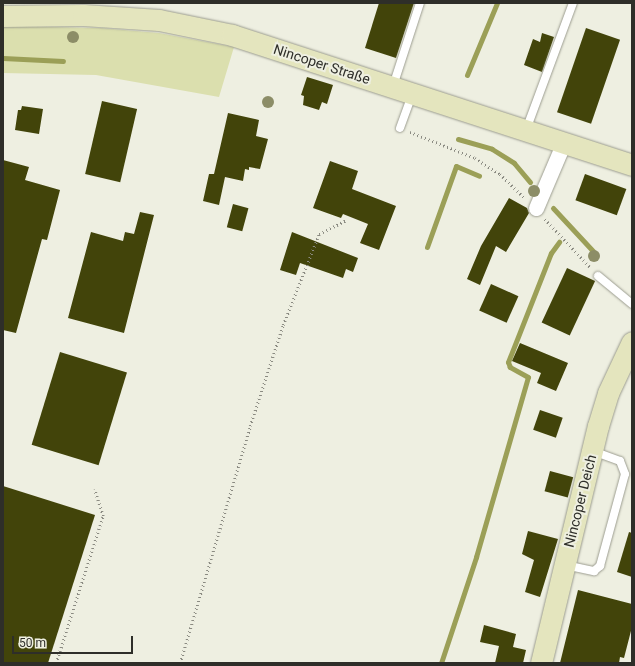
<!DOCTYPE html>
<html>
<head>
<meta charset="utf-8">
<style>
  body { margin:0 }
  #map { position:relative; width:635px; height:666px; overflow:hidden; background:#eeefe1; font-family:Roboto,sans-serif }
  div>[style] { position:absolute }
  .green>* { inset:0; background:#dbdfae }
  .stream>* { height:5px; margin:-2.5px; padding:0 2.5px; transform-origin:2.5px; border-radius:2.5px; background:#9b9f57 }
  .building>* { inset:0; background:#42440a; transform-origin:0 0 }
  .path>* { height:2.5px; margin-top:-1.25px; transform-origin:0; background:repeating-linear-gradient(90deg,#8b8b82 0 1px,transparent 0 4px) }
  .roads { filter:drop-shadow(0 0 1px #9c9d90) drop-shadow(0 0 1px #9c9d90) }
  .service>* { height:8px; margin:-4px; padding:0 4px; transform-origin:4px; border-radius:4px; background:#fff }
  .minor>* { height:15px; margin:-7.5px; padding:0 7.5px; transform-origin:7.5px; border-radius:7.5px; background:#fff }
  .secondary>* { height:21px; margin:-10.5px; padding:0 10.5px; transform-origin:10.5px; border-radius:10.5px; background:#e4e5be }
  .trees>* { width:12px; height:12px; margin:-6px; border-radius:50%; background:#8c8d67 }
  span { translate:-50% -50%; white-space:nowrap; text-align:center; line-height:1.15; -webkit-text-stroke:4px #eeefe1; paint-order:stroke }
  .street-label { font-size:14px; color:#2e2e29 }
  .frame { position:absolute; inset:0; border:4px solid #2e2e29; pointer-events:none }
  .scale { position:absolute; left:12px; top:636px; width:121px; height:18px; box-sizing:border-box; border:2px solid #2e2e29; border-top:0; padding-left:5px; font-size:12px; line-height:14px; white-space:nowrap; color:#2e2e29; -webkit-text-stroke:3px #eeefe1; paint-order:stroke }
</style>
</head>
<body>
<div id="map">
  <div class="green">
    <div style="clip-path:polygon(3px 26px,101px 28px,159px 33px,234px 47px,219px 97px,96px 75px,3px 73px)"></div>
  </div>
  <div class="stream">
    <div style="left:3px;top:58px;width:60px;rotate:2.9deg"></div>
    <div style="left:467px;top:75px;width:78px;rotate:-67.4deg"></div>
    <div style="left:458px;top:139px;width:35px;rotate:16deg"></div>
    <div style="left:492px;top:149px;width:26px;rotate:32deg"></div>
    <div style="left:514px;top:163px;width:25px;rotate:50deg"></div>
    <div style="left:553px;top:208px;width:59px;rotate:47.1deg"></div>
    <div style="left:427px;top:247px;width:86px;rotate:-70.3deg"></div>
    <div style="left:456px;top:166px;width:25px;rotate:23deg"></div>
    <div style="left:441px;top:663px;width:112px;rotate:-71.7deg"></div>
    <div style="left:476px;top:557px;width:187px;rotate:-73.9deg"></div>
    <div style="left:528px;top:377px;width:21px;rotate:-151deg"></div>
    <div style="left:510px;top:367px;width:5px;rotate:-112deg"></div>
    <div style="left:508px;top:362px;width:117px;rotate:-68.5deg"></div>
    <div style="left:551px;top:253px;width:14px;rotate:-54deg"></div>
  </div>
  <div class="building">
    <div style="clip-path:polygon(379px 3px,414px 3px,396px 58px,365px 48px)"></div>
    <div style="left:586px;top:28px;width:36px;height:89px;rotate:19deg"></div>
    <div style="clip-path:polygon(542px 33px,554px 37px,542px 72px,524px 65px,533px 39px,540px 42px)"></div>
    <div style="clip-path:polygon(307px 77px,333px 85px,327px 104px,322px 102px,319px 110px,303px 105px,304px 96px,301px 95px)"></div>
    <div style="left:102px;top:101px;width:36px;height:75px;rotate:13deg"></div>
    <div style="clip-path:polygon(22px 106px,43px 109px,39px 134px,15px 130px,18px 110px,21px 110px)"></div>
    <div style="clip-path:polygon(228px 113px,259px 120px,256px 136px,268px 139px,260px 169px,249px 167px,249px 170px,245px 169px,243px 181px,225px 177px,219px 205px,203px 201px,209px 174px,214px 174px)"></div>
    <div style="clip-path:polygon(3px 160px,29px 167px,25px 180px,60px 190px,47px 240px,42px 239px,16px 333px,3px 330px)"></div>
    <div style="clip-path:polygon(330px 161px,358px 171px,352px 189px,396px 206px,379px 250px,360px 243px,368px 224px,343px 214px,341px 218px,313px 208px)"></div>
    <div style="left:585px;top:174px;width:44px;height:28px;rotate:20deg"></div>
    <div style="clip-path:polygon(509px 198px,527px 208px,529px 213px,506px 252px,496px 246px,480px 285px,467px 279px,481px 246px)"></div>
    <div style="left:233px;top:204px;width:16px;height:24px;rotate:15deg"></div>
    <div style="clip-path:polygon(140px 212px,154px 215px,124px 333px,68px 318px,91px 232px,123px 241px,125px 232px,134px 234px)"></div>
    <div style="clip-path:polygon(292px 232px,358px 258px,353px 272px,346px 269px,343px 278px,300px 263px,296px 275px,280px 270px)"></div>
    <div style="left:567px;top:268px;width:31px;height:60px;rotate:25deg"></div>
    <div style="left:491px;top:284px;width:30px;height:29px;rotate:24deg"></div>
    <div style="clip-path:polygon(520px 343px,568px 363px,556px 391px,537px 383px,541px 373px,512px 361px)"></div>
    <div style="left:60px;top:352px;width:70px;height:97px;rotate:17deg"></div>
    <div style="left:540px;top:410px;width:24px;height:21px;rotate:19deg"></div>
    <div style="left:550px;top:471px;width:24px;height:21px;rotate:15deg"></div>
    <div style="clip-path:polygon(3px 486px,95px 515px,48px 663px,3px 663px)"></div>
    <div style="clip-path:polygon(528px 531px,558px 539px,540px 597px,525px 592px,534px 560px,522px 554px)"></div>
    <div style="clip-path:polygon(629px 532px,632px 533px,632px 577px,617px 572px)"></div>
    <div style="clip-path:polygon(578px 590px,632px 604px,632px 627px,624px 658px,620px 657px,619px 663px,560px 663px)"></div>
    <div style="clip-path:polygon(484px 625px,516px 634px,513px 647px,526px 650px,523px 663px,495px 663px,499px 646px,480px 642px)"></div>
  </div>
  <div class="path">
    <div style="left:410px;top:132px;width:70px;rotate:21.8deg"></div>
    <div style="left:475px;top:158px;width:30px;rotate:33deg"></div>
    <div style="left:500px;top:174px;width:33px;rotate:44deg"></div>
    <div style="left:545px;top:219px;width:67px;rotate:46.8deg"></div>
    <div style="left:56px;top:663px;width:154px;rotate:-72.3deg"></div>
    <div style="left:103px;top:516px;width:28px;rotate:-108deg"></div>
    <div style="left:180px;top:663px;width:247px;rotate:-73.5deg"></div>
    <div style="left:250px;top:426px;width:106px;rotate:-71.9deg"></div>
    <div style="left:283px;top:325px;width:98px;rotate:-68.4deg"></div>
    <div style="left:319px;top:234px;width:30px;rotate:-27deg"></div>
  </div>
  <div class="roads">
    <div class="service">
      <div style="left:393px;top:86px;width:87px;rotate:-72deg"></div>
      <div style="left:400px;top:128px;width:37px;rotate:-70deg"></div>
      <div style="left:526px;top:130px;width:135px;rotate:-69.7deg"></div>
      <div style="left:598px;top:276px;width:44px;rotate:39.5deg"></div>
      <div style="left:565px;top:565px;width:30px;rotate:12deg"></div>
      <div style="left:594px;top:571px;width:8px;rotate:-40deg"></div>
      <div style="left:600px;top:566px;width:95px;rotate:-74.8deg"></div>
      <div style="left:625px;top:474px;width:14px;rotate:-111deg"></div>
      <div style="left:620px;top:461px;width:29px;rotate:-160deg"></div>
    </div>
    <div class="minor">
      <div style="left:536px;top:208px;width:72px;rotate:-67deg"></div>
    </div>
    <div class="secondary">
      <div style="left:3px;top:16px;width:80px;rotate:-0.7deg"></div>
      <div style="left:83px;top:15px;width:76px;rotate:3.8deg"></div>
      <div style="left:159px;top:20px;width:75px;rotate:11.6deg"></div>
      <div style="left:232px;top:35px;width:421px;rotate:18deg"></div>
      <div style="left:541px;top:663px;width:244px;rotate:-76.5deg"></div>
      <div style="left:598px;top:426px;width:34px;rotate:-73deg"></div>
      <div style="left:608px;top:393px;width:56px;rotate:-64.8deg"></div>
    </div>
  </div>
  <div class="trees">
    <div style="left:73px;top:37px"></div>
    <div style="left:268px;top:102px"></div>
    <div style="left:534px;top:191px"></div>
    <div style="left:594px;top:256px"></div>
  </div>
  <div class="street-label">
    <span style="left:322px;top:64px;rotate:18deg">Nincoper Straße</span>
    <span style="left:580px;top:501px;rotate:-76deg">Nincoper Deich</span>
  </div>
  <div class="frame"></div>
  <div class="scale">50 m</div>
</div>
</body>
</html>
